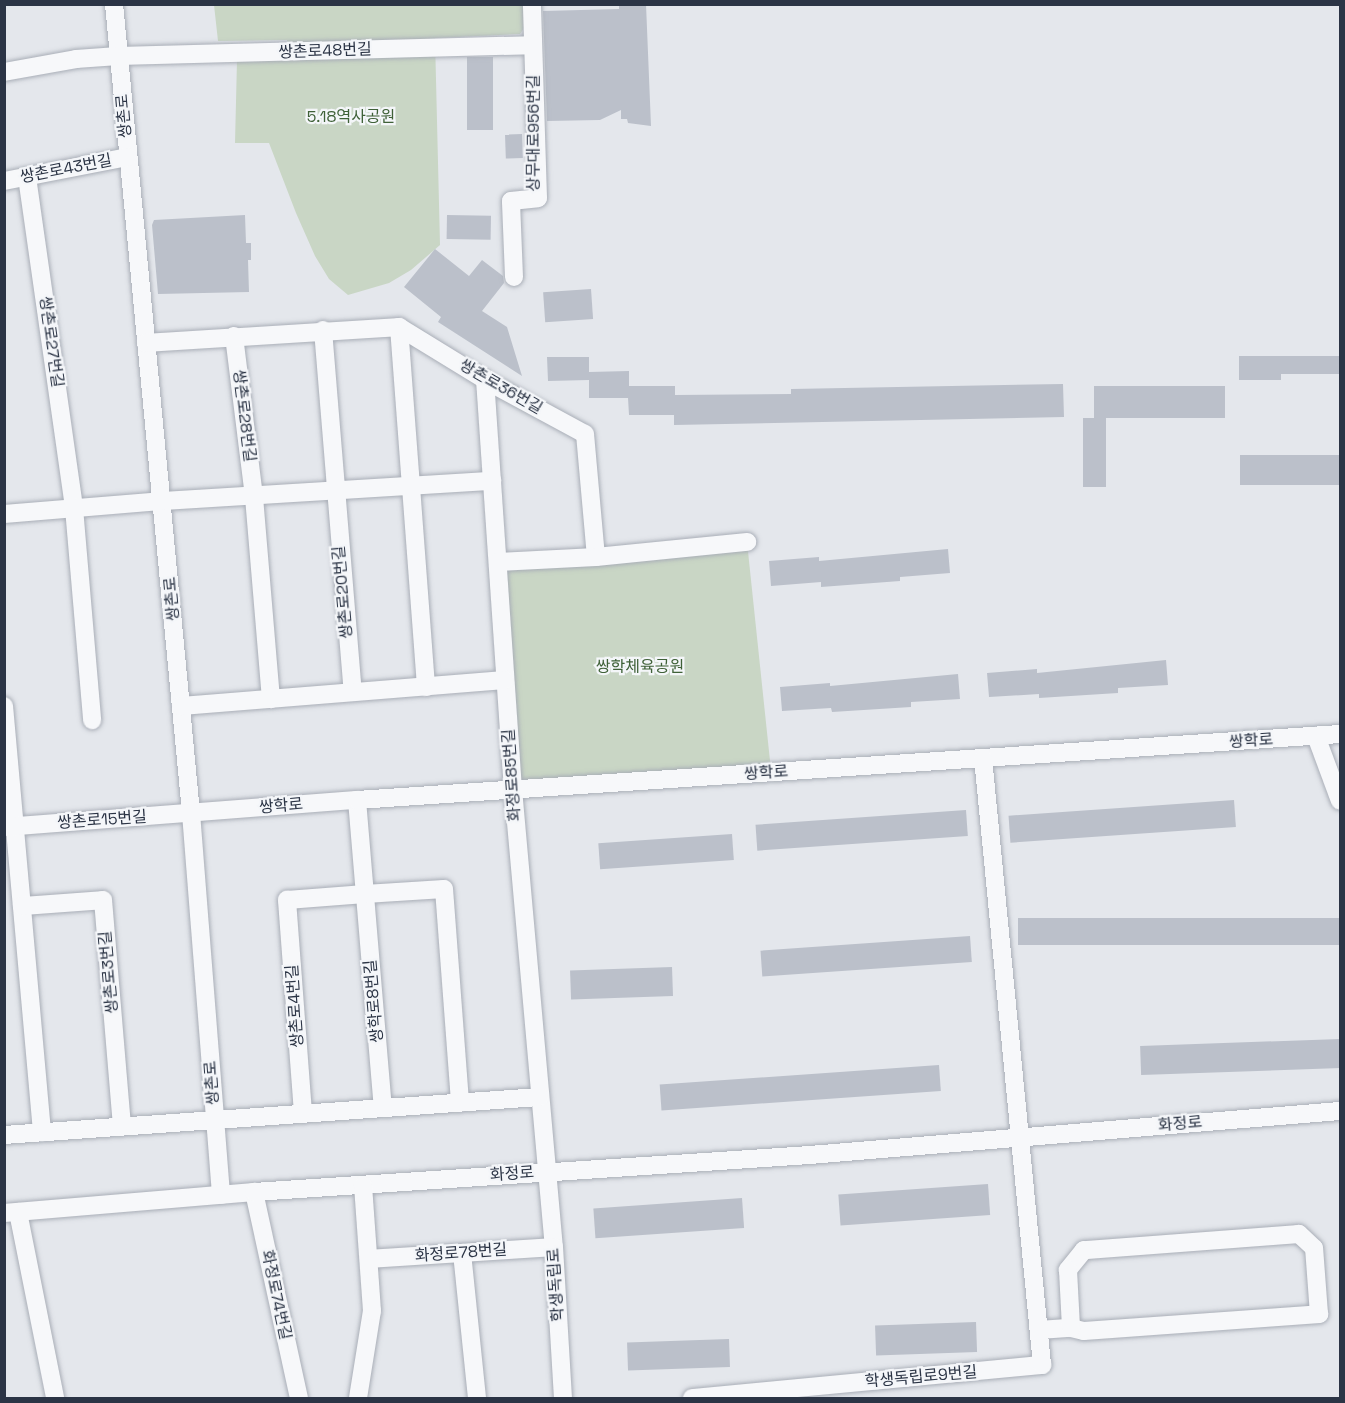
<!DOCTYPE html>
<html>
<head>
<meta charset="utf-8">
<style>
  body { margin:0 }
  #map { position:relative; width:1345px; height:1403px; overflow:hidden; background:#e4e7ec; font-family:"Space Grotesk","Noto Sans KR",sans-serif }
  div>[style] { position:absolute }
  .green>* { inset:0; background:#c9d6c5; transform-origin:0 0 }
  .building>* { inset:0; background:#bbc0ca; transform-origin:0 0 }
  .roads { filter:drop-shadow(0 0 2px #a9aeb7) drop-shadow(0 0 2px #a9aeb7) }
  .minor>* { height:18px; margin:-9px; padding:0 9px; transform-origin:9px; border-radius:9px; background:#f7f8fa }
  span { translate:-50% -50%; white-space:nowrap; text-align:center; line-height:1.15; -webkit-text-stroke:4.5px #f4f6f9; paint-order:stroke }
  .street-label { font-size:16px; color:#2b3445 }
  .park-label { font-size:16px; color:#3f6138 }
  .frame { position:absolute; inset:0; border:6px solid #2b3445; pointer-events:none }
</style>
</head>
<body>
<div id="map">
  <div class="green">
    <div style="clip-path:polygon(214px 5px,526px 5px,524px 28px,520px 34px,435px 38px,440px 245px,411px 270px,389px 283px,348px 295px,329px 279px,315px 256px,296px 213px,269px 143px,235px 143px,237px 60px,287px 59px,287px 40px,218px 41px)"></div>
    <div style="left:747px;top:542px;width:231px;height:250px;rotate:84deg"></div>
  </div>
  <div class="building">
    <div style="clip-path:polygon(646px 4px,651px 126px,628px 123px,627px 119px,621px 119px,621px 110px,600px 120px,547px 121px,543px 11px,619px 9px,619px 6px)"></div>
    <div style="left:493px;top:57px;width:73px;height:26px;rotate:90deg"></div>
    <div style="left:522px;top:134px;width:24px;height:17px;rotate:88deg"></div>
    <div style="clip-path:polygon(245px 215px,246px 243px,251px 243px,251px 260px,248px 260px,249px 292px,158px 294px,152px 225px,154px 220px)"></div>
    <div style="left:447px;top:215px;width:44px;height:24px;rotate:1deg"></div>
    <div style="clip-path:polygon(435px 249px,469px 276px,482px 260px,503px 276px,504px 283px,482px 311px,507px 327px,522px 376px,438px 322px,441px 317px,404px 287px)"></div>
    <div style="left:591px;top:289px;width:30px;height:48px;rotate:86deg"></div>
    <div style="clip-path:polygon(1239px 356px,1341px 356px,1341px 374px,1281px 374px,1281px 380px,1239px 380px)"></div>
    <div style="clip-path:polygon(547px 357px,589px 357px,589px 372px,629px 371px,629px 386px,675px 386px,675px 395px,791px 394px,791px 389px,1063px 384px,1064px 417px,674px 425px,674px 415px,629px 415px,628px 398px,589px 398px,589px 380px,548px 381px)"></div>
    <div style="clip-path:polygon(1094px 386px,1225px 386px,1225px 418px,1106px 418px,1106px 487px,1083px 487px,1083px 418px,1094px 418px)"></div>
    <div style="left:1341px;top:455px;width:30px;height:101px;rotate:90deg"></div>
    <div style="clip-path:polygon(948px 549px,950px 573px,900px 577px,900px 581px,821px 587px,821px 582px,771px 586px,769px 561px,819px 557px,819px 561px)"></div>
    <div style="clip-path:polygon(1166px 660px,1168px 685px,1118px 688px,1118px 693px,1039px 698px,1039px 694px,989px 697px,987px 673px,1037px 669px,1037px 673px)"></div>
    <div style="clip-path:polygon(958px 674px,960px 699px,911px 702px,911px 707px,832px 712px,831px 708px,782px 711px,780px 687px,830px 683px,830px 686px)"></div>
    <div style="left:1234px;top:800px;width:27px;height:226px;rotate:86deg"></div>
    <div style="left:966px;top:810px;width:26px;height:211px;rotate:86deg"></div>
    <div style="left:732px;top:834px;width:26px;height:134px;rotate:86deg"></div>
    <div style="left:1341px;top:918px;width:27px;height:323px;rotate:90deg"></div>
    <div style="left:970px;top:936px;width:26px;height:210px;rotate:86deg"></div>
    <div style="left:672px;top:967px;width:29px;height:102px;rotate:88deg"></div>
    <div style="left:1340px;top:1039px;width:29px;height:200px;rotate:88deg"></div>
    <div style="left:939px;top:1065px;width:26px;height:280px;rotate:86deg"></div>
    <div style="left:988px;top:1184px;width:31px;height:150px;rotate:86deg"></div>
    <div style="left:742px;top:1198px;width:30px;height:149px;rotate:86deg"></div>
    <div style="left:976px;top:1322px;width:30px;height:101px;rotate:88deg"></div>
    <div style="left:729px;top:1339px;width:28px;height:102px;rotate:88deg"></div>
  </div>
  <div class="roads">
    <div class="minor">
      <div style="left:114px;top:4px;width:813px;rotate:84.56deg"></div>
      <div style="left:191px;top:813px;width:383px;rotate:85.5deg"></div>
      <div style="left:4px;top:72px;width:73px;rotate:-10.2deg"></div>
      <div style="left:76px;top:59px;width:42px;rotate:-4.1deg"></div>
      <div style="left:118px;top:56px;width:414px;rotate:-1.5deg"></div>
      <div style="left:27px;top:177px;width:334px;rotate:81.9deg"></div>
      <div style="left:74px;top:508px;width:213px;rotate:85.1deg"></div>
      <div style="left:4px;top:181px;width:126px;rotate:-11deg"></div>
      <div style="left:514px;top:277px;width:76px;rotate:-92.3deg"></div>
      <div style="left:511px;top:201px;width:27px;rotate:-6deg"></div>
      <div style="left:538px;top:198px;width:194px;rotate:-91.8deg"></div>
      <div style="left:399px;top:327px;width:361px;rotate:85.7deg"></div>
      <div style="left:323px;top:330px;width:363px;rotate:85.3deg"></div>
      <div style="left:234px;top:336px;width:162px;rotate:82.9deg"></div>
      <div style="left:254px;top:497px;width:203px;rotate:85.2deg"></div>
      <div style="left:146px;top:343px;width:254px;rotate:-3.6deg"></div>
      <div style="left:399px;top:327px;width:103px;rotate:31.5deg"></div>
      <div style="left:487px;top:381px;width:111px;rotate:28.4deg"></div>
      <div style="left:585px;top:434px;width:123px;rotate:84.9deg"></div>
      <div style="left:485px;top:379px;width:411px;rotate:86.1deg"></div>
      <div style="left:513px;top:789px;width:460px;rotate:84.9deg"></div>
      <div style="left:554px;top:1247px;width:151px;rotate:86.6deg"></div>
      <div style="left:4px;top:514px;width:160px;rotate:-4.7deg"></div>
      <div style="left:163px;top:501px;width:330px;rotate:-3.5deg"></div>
      <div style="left:498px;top:562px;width:98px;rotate:-2.9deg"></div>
      <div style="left:596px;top:557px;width:152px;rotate:-5.7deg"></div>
      <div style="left:4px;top:706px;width:428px;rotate:84.9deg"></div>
      <div style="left:181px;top:706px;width:325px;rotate:-4.6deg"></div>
      <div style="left:1316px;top:736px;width:69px;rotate:69.7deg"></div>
      <div style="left:357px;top:800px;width:309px;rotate:85.2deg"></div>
      <div style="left:4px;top:827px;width:354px;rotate:-4.4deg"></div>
      <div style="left:357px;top:800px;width:985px;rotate:-3.84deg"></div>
      <div style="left:22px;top:906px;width:81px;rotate:-4.2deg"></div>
      <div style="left:103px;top:900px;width:227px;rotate:85.2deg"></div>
      <div style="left:303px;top:1113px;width:214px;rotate:-94.3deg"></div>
      <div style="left:287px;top:900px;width:78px;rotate:-4.4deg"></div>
      <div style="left:365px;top:894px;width:79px;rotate:-3.6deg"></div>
      <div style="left:444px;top:889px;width:214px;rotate:85.7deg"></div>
      <div style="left:4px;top:1135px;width:537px;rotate:-4.06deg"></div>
      <div style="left:254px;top:1192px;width:211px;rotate:77.7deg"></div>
      <div style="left:18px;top:1212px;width:190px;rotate:78.7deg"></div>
      <div style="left:4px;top:1213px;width:251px;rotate:-4.8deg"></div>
      <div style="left:254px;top:1192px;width:557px;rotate:-3.81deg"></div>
      <div style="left:810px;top:1155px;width:532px;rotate:-4.75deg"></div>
      <div style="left:462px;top:1253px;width:146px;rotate:84.1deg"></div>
      <div style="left:369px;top:1259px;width:185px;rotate:-3.7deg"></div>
      <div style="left:1039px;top:1330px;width:32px;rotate:-4deg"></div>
      <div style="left:1071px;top:1328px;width:13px;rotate:13deg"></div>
      <div style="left:1084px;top:1331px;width:236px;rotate:-4.1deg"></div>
      <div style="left:1319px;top:1314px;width:66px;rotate:-94.3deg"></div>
      <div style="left:1314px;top:1248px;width:21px;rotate:-137deg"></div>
      <div style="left:1299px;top:1234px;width:216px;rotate:175.7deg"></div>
      <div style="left:1084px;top:1250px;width:26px;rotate:129deg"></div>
      <div style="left:1068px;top:1270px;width:58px;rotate:87deg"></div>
      <div style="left:358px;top:1398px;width:88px;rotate:-80.9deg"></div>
      <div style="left:372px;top:1311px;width:126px;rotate:-94.1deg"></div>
      <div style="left:692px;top:1398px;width:352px;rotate:-5.4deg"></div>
      <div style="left:1042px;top:1365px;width:610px;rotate:-95.55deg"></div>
    </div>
  </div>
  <div class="street-label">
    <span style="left:325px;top:51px;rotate:-2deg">쌍촌로48번길</span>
    <span style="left:124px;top:116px;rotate:-95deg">쌍촌로</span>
    <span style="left:534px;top:133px;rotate:-90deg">상무대로956번길</span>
    <span style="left:66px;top:169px;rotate:-11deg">쌍촌로43번길</span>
    <span style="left:51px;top:342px;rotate:82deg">쌍촌로27번길</span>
    <span style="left:501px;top:387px;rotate:30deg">쌍촌로36번길</span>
    <span style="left:244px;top:416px;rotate:83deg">쌍촌로28번길</span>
    <span style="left:343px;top:592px;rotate:-95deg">쌍촌로20번길</span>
    <span style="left:172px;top:599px;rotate:-95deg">쌍촌로</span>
    <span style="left:1251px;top:741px;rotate:-4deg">쌍학로</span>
    <span style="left:766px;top:773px;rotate:-4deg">쌍학로</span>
    <span style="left:512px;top:775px;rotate:-94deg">화정로85번길</span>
    <span style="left:281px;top:806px;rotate:-5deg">쌍학로</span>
    <span style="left:102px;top:820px;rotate:-4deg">쌍촌로15번길</span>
    <span style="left:109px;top:972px;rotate:-95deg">쌍촌로3번길</span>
    <span style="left:374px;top:1001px;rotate:-95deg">쌍학로8번길</span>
    <span style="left:295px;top:1006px;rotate:-94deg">쌍촌로4번길</span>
    <span style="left:212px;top:1083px;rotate:-94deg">쌍촌로</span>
    <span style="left:1180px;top:1124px;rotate:-5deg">화정로</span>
    <span style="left:512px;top:1174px;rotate:-4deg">화정로</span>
    <span style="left:461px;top:1253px;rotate:-4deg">화정로78번길</span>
    <span style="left:556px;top:1285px;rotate:-94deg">학생독립로</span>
    <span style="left:276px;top:1295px;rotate:78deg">화정로74번길</span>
    <span style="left:921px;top:1377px;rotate:-5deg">학생독립로9번길</span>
  </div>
  <div class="park-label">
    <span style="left:351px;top:117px">5.18역사공원</span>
    <span style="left:640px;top:667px">쌍학체육공원</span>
  </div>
  <div class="frame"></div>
</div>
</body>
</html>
